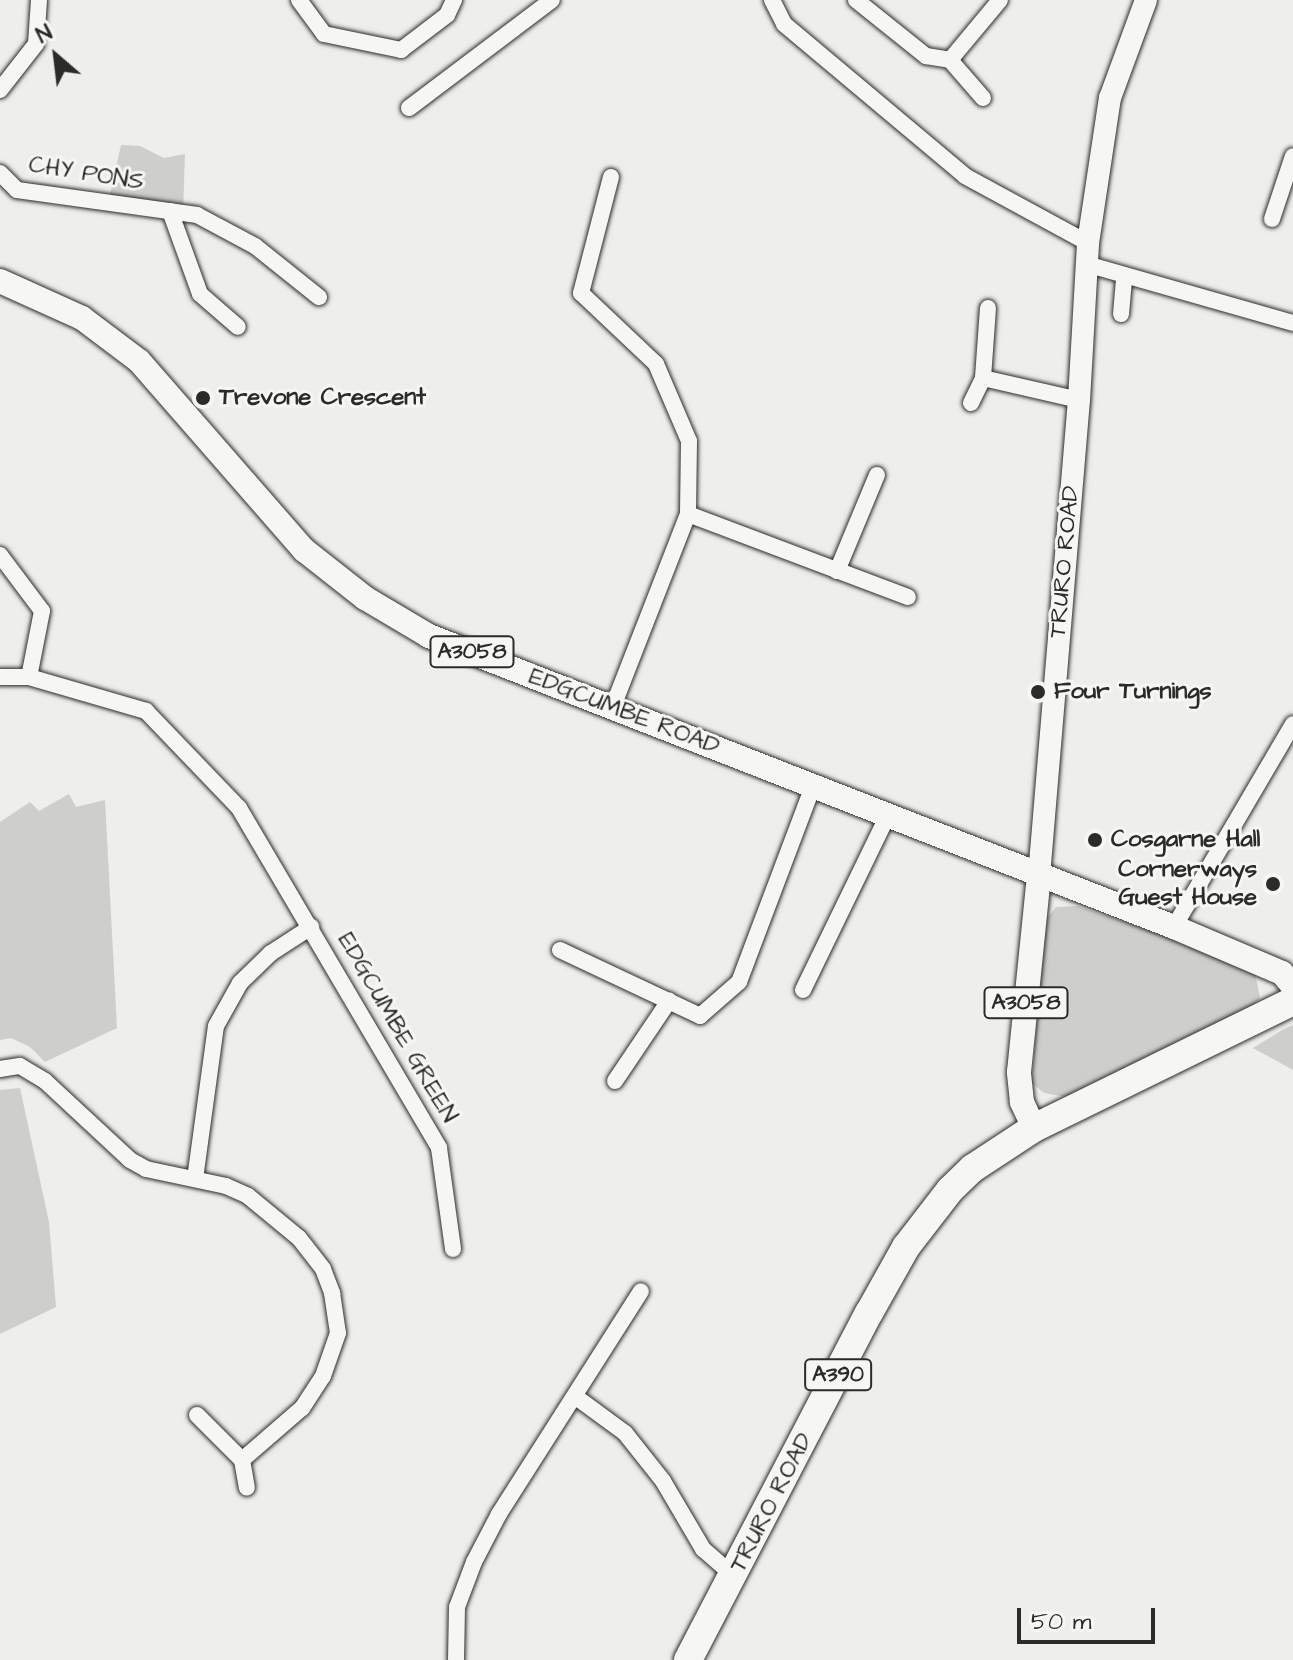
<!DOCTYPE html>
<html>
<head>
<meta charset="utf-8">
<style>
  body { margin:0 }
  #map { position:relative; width:1293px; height:1660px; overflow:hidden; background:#eeeeea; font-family:"Architects Daughter",sans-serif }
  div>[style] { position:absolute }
  .green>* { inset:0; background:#cececa }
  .roads { filter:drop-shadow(0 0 2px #2b2b2b) drop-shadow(0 0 2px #2b2b2b) }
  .street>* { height:16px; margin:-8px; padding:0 8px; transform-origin:8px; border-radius:8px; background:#f6f6f2 }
  .secondary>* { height:22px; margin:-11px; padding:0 11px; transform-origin:11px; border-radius:11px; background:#f6f6f2 }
  .primary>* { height:24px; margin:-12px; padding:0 12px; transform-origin:12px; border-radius:12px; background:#f6f6f2 }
  .highway>* { height:28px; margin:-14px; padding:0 14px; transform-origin:14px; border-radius:14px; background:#f6f6f2 }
  .dots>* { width:22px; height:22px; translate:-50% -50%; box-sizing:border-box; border:4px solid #f6f6f2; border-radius:50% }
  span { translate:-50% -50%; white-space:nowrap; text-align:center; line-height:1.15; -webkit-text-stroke:6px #f6f6f2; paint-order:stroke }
  .shield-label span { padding:2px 6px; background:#f6f6f2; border:2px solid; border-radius:6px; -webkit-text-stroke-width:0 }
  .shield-label { font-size:22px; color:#2b2b2b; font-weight:700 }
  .street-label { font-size:24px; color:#2b2b2b }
  .poi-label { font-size:24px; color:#2b2b2b; font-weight:700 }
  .left { translate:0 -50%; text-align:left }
  .right { translate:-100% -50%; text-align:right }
  .north { position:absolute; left:16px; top:16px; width:80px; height:80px; -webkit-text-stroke:6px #f6f6f2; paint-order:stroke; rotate:332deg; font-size:22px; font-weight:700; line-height:32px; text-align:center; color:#2b2b2b }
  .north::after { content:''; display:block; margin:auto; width:28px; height:36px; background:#2b2b2b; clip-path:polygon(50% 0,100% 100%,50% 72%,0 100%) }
  .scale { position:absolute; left:1017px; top:1608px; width:138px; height:36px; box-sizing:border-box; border:4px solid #2b2b2b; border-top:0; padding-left:10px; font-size:24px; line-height:28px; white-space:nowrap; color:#2b2b2b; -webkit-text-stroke:6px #f6f6f2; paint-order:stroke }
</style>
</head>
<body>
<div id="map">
  <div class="green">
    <div style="clip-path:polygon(121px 145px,140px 146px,164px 158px,185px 154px,183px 213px,108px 203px)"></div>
    <div style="clip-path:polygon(69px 794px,76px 807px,105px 800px,117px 1028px,45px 1062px,30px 1047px,11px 1038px,0 1040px,0 822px,30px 802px,39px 811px)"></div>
    <div style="clip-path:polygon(1077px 906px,1247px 963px,1256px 977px,1260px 998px,1250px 1009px,1066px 1097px,1044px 1093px,1032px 1083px,1044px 922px,1056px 907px)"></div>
    <div style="clip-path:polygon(1293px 1025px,1293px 1070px,1253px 1048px,1284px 1029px)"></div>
    <div style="clip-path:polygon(20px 1088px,49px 1222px,56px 1307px,0 1334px,0 1090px)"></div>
  </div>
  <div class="roads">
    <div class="street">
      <div style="left:299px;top:0;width:42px;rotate:53.7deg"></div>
      <div style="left:324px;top:34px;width:79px;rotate:11.7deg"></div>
      <div style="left:401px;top:50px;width:58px;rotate:-37.3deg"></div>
      <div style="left:447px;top:15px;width:17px;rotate:-65deg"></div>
      <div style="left:772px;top:0;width:27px;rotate:63deg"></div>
      <div style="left:784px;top:24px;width:236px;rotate:40deg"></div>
      <div style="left:965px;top:176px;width:140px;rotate:28.6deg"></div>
      <div style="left:856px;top:0;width:90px;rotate:38.7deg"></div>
      <div style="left:926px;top:56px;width:24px;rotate:9deg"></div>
      <div style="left:0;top:90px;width:58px;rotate:-52deg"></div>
      <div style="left:36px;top:44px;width:44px;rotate:-86.1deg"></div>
      <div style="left:983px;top:98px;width:50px;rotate:-131deg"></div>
      <div style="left:950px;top:60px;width:78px;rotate:-50.2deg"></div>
      <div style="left:409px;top:108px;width:179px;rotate:-37.1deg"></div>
      <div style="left:0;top:173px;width:24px;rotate:45deg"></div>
      <div style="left:17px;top:190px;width:182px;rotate:7.9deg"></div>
      <div style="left:197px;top:215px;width:66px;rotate:28.1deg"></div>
      <div style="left:255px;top:246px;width:82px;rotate:38.6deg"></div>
      <div style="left:611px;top:177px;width:120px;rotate:104.5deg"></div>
      <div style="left:581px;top:293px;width:103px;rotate:43.4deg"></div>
      <div style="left:656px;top:364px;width:84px;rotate:66.8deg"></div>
      <div style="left:689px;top:441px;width:73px;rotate:90.8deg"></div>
      <div style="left:688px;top:514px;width:209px;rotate:111.3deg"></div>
      <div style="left:170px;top:211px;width:88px;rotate:70.1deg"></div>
      <div style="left:200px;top:294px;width:50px;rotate:41deg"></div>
      <div style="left:1272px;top:219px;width:66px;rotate:-71.6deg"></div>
      <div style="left:1086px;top:264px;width:215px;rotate:15.9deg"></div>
      <div style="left:988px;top:308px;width:70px;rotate:94.1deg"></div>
      <div style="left:983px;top:378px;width:98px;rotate:12.9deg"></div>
      <div style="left:1121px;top:314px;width:38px;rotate:-85deg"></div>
      <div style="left:971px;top:403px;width:28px;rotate:-64deg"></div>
      <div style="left:688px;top:514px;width:235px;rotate:20.7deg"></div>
      <div style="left:0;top:555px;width:70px;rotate:53.1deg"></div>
      <div style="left:42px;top:611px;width:67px;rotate:101.1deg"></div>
      <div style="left:837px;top:571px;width:104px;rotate:-67.4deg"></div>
      <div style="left:0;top:677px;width:29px"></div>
      <div style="left:29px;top:677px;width:122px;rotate:16.2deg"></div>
      <div style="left:146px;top:711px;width:134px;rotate:46.2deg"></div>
      <div style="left:239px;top:808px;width:394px;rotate:59.5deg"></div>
      <div style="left:439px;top:1148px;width:102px;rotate:82.1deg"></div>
      <div style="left:1174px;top:927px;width:235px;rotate:-59.6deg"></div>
      <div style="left:560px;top:950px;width:155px;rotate:25.2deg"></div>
      <div style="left:700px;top:1016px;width:52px;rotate:-41.1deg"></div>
      <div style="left:739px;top:982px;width:212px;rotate:-69.3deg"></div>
      <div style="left:803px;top:990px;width:197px;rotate:-64.1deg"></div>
      <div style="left:0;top:1069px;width:20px;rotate:-9deg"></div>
      <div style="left:20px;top:1066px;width:29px;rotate:31deg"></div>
      <div style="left:45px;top:1081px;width:116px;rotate:42.9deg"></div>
      <div style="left:130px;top:1160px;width:18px;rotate:29deg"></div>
      <div style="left:146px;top:1169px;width:82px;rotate:12deg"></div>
      <div style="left:226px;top:1186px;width:24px;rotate:24deg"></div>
      <div style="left:248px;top:1196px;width:66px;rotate:39.5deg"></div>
      <div style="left:299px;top:1238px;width:39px;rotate:52deg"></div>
      <div style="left:323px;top:1269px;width:26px;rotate:69deg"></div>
      <div style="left:332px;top:1293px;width:40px;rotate:81.5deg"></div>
      <div style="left:338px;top:1333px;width:46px;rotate:109.2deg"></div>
      <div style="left:323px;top:1376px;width:38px;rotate:123deg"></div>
      <div style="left:302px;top:1408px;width:79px;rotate:139.1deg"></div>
      <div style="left:615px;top:1081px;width:97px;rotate:-56deg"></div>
      <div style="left:195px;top:1179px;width:154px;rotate:-82.2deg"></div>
      <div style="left:216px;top:1026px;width:49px;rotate:-60.8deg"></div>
      <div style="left:240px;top:983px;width:43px;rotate:-44.1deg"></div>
      <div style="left:271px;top:953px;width:48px;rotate:-33deg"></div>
      <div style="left:576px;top:1397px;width:61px;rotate:36.3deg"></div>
      <div style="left:625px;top:1433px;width:61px;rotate:51.6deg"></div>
      <div style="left:663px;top:1481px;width:79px;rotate:59.5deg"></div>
      <div style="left:703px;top:1549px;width:41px;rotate:41.1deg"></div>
      <div style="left:197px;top:1415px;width:64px;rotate:45deg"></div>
      <div style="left:242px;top:1460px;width:28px;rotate:80deg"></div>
      <div style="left:456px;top:1660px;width:53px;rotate:-88.9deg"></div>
      <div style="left:457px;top:1607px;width:48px;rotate:-69.3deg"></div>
      <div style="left:474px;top:1562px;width:54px;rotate:-62.5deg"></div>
      <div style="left:499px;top:1514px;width:264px;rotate:-57.5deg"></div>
    </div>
    <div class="secondary">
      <div style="left:1039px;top:876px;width:478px;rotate:-85.2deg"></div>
      <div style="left:1079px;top:400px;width:157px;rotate:-86.7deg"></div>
      <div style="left:1088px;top:243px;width:147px;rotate:-81.4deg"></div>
      <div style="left:1110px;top:98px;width:104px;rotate:-69.8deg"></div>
    </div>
    <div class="primary">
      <div style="left:0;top:281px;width:90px;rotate:24.3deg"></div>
      <div style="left:82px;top:318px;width:71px;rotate:37deg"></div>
      <div style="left:139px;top:361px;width:251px;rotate:48.9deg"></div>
      <div style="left:304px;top:550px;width:78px;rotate:38.2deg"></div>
      <div style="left:365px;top:598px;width:74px;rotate:30.7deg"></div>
      <div style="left:429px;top:636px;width:800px;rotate:21.34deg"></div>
      <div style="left:1174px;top:927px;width:117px;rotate:23.1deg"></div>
      <div style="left:1282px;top:973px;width:17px;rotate:50deg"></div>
      <div style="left:1034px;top:1128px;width:29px;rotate:-115deg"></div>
      <div style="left:1022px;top:1102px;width:30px;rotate:-96deg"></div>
      <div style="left:1019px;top:1072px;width:197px;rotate:-84.2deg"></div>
    </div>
    <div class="highway">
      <div style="left:688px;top:1660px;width:391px;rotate:-62.5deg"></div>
      <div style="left:869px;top:1313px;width:76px;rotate:-60.7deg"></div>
      <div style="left:906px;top:1247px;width:72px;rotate:-52.3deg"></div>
      <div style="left:950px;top:1190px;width:32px;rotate:-44deg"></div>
      <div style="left:973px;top:1168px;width:73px;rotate:-33.3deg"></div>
      <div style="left:1034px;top:1128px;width:288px;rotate:-26.1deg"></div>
    </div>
  </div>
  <div class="dots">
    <div style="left:203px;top:398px;background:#2b2b2b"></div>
    <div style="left:1038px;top:692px;background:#2b2b2b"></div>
    <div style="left:1095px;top:840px;background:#2b2b2b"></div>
    <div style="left:1273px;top:884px;background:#2b2b2b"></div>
  </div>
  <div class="shield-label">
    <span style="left:472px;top:652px">A3058</span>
    <span style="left:1026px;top:1003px">A3058</span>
    <span style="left:838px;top:1375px">A390</span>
  </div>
  <div class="street-label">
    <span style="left:86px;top:174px;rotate:9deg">CHY PONS</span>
    <span style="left:1065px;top:562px;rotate:-85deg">TRURO ROAD</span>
    <span style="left:624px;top:712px;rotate:21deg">EDGCUMBE ROAD</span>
    <span style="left:397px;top:1028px;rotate:60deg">EDGCUMBE GREEN</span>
    <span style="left:772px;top:1503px;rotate:-63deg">TRURO ROAD</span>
  </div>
  <div class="poi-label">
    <span class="left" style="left:219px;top:398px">Trevone Crescent</span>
    <span class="left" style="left:1054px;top:692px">Four Turnings</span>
    <span class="left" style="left:1111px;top:840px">Cosgarne Hall</span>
    <span class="right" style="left:1257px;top:884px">Cornerways<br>Guest House</span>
  </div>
  <div class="north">N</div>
  <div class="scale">50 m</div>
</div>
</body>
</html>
